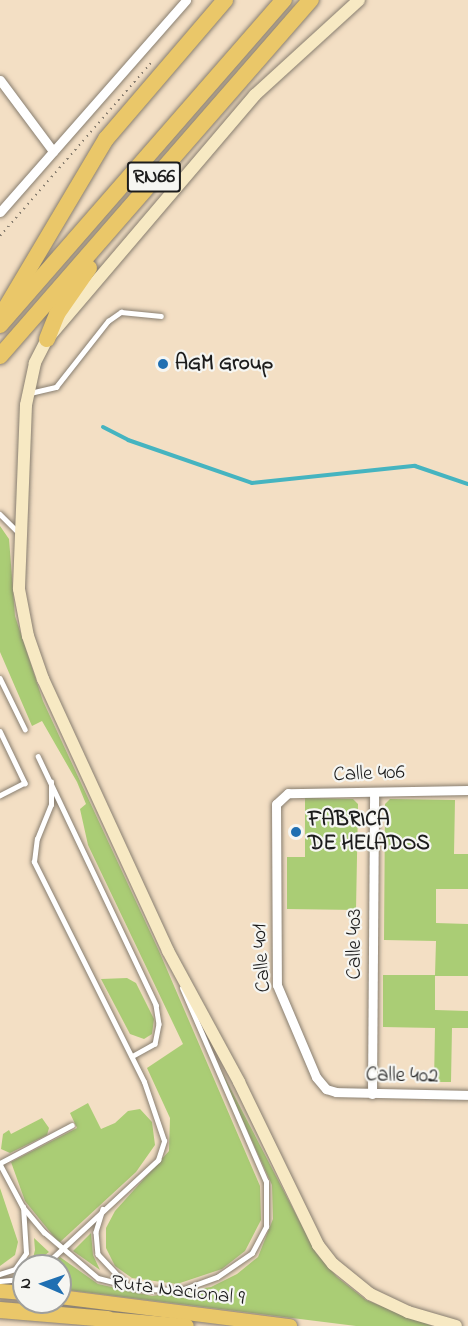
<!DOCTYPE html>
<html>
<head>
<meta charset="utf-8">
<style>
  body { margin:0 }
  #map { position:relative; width:468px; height:1326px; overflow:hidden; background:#f3dfc4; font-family:"Indie Flower",sans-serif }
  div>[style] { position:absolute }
  .green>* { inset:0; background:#aacd75 }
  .stream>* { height:4px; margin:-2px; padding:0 2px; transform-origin:2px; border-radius:2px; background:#45b4c0 }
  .path>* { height:2px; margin-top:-1px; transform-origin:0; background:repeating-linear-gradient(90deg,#887e70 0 1.5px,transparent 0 6px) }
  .roads { filter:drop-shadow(0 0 2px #887e70) drop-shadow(0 0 2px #887e70) }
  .lane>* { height:4.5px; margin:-2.25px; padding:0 2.25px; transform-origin:2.25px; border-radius:2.25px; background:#fff }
  .street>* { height:9px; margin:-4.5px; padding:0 4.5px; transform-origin:4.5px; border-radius:4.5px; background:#fff }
  .secondary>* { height:12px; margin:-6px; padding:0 6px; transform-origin:6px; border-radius:6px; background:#f7e9c3 }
  .primary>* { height:14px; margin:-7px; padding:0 7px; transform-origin:7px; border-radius:7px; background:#eac769 }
  .highway>* { height:16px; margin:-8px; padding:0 8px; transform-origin:8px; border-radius:8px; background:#eac769 }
  .dots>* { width:16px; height:16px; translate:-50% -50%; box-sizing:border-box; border:3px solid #f6f6f2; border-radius:50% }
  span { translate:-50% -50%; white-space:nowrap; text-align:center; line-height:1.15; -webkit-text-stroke:4.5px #f6f6f2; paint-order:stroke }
  .shield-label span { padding:2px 4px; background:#f6f6f2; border:2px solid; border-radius:4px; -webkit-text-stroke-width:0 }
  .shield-label { font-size:20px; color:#1c1c1c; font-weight:700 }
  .poi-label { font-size:21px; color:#1c1c1c; font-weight:700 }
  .left { translate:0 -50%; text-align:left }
  .street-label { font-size:21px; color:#1c1c1c }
  .north { position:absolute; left:12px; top:1254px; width:60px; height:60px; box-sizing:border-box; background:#f6f6f2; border:2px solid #9f9f9c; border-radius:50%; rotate:272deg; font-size:16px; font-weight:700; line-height:24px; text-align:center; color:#1c1c1c }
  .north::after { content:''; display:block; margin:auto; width:21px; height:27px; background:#1f6fb2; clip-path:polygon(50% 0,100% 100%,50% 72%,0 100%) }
</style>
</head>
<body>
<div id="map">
  <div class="green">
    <div style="clip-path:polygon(0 526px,9px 539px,15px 616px,43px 701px,159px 951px,260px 1186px,261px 1220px,245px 1251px,222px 1269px,177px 1284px,132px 1278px,115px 1266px,106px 1248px,106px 1228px,115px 1211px,169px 1151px,170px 1118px,147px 1068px,183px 1044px,88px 845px,80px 809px,86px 804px,77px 782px,42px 721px,32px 726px,0 652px)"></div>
    <div style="clip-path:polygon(305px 798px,353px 799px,358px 804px,356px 910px,287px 909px,287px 857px,305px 857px)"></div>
    <div style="clip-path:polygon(390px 799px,455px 800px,454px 854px,468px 854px,468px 889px,436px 889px,436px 923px,468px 924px,468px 976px,435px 976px,435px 1010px,468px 1011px,468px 1028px,452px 1028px,451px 1082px,434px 1082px,435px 1028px,383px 1027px,383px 975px,435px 975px,436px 941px,384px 940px,385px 804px)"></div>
    <div style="clip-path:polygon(127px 978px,136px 983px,154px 1019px,152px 1034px,144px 1039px,130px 1034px,101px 979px)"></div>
    <div style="clip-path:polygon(212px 1053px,316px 1253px,337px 1277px,366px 1300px,432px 1326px,356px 1326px,60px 1289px,60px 1266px,51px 1266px,60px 1257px,98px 1284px,152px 1296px,211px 1287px,237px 1274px,258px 1257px,273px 1219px,272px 1185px)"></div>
    <div style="clip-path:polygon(88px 1103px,101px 1129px,115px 1123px,128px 1111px,140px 1109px,152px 1122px,155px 1145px,136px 1172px,59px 1243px,25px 1201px,11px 1162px,77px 1128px,70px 1113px)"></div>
    <div style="clip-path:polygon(42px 1118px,49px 1128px,47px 1135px,10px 1153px,1px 1149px,3px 1134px,9px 1130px,11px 1134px)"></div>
    <div style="clip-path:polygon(0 1188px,18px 1242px,15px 1255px,0 1266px)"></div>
    <div style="clip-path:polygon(91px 1233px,93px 1255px,100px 1270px,73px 1251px)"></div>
    <div style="clip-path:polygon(34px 1238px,49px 1252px,31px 1266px,35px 1250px)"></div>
  </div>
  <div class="stream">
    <div style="left:103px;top:427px;width:28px;rotate:27deg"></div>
    <div style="left:128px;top:440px;width:131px;rotate:19.1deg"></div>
    <div style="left:252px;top:483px;width:164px;rotate:-6deg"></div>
    <div style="left:415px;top:466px;width:56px;rotate:18.8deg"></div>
  </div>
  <div class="path">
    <div style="left:0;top:236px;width:230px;rotate:-48.9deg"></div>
  </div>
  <div class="roads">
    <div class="lane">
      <div style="left:30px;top:393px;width:27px;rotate:-13deg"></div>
      <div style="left:56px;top:387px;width:84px;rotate:-51.8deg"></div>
      <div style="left:108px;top:321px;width:16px;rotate:-35deg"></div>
      <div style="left:121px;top:312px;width:40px;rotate:5.7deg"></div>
      <div style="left:0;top:514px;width:24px;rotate:45deg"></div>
      <div style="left:0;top:678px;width:57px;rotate:63.9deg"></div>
      <div style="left:0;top:731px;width:58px;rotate:64.3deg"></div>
      <div style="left:25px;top:783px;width:28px;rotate:153deg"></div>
      <div style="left:38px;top:756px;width:276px;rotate:64.6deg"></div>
      <div style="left:156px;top:1005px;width:19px;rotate:81deg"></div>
      <div style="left:159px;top:1024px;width:20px;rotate:101deg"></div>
      <div style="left:155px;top:1044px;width:26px;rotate:151deg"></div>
      <div style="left:0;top:1163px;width:81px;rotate:-27.8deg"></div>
      <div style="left:0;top:1164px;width:49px;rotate:61.9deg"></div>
      <div style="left:23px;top:1207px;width:33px;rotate:50deg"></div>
      <div style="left:44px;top:1232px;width:71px;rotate:40.4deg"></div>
      <div style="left:98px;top:1278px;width:44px;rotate:14.3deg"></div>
      <div style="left:141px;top:1289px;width:40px;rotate:1.4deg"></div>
      <div style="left:181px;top:1290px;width:38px;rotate:-20deg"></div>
      <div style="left:217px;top:1277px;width:42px;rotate:-34.4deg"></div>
      <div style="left:252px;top:1253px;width:30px;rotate:-62deg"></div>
      <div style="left:266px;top:1227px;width:45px;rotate:-90deg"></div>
      <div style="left:266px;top:1182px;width:211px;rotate:-113.4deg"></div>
      <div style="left:103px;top:1209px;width:24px;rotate:107deg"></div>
      <div style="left:96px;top:1232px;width:22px;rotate:85deg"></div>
      <div style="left:98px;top:1254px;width:41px;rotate:47deg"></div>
      <div style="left:44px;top:1266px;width:156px;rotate:-42.9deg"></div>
      <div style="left:158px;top:1160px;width:20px;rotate:-72deg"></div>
      <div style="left:164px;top:1141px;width:62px;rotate:-108.7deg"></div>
      <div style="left:144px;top:1082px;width:246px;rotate:-116.6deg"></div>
      <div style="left:34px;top:862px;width:23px;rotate:-83deg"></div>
      <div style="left:37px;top:839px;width:37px;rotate:-68deg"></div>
      <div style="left:51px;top:805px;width:23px;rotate:-90deg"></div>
      <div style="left:0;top:1274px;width:16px;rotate:-18deg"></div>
      <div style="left:15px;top:1269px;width:19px;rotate:-55deg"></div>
      <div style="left:26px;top:1253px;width:46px;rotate:-93.7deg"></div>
      <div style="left:0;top:1281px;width:24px;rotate:-5deg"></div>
    </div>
    <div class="street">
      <div style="left:0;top:80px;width:89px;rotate:53.3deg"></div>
      <div style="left:0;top:212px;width:282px;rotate:-48.7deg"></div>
      <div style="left:468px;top:790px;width:180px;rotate:179deg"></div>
      <div style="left:288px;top:793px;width:16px;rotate:137deg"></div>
      <div style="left:276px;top:804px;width:181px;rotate:89.7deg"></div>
      <div style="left:277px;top:985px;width:100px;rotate:67deg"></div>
      <div style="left:316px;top:1077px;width:16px;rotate:50deg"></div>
      <div style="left:326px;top:1089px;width:10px;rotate:17deg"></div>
      <div style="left:336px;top:1092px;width:132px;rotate:1.3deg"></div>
      <div style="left:372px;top:1094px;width:301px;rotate:-89.6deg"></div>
    </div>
    <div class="secondary">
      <div style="left:359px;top:0;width:141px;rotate:137.6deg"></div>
      <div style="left:255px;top:95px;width:321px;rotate:130.4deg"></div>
      <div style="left:47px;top:339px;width:27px;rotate:117deg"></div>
      <div style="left:35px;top:363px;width:43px;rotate:102.1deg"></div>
      <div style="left:26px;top:405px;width:184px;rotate:92.2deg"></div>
      <div style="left:19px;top:589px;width:48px;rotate:79.2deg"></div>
      <div style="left:28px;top:636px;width:46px;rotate:70.8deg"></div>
      <div style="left:43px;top:679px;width:299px;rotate:65.3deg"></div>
      <div style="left:168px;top:951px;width:149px;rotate:61.5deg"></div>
      <div style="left:239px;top:1082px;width:181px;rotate:64.1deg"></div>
      <div style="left:318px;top:1245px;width:24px;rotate:52deg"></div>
      <div style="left:333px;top:1264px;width:48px;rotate:39deg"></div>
      <div style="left:370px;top:1294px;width:42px;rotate:25.3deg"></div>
      <div style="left:408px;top:1312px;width:50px;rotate:16.3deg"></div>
    </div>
    <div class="primary">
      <div style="left:0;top:1291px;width:24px;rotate:5deg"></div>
      <div style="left:60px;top:1297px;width:232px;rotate:7.2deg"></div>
      <div style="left:108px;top:1319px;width:79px;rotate:5.1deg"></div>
    </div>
    <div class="highway">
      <div style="left:5px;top:309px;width:198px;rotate:-59.3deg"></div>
      <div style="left:106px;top:139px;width:183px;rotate:-49.4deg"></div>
      <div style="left:0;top:325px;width:432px;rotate:-48.9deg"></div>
      <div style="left:47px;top:339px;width:27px;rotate:-68deg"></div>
      <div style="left:57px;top:314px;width:56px;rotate:-55.2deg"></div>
      <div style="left:0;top:356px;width:473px;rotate:-48.9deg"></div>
      <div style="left:0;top:1310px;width:108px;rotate:4.8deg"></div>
    </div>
  </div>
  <div class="dots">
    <div style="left:163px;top:364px;background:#1f6fb2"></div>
    <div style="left:296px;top:832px;background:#1f6fb2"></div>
  </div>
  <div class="shield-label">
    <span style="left:154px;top:177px">RN66</span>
  </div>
  <div class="poi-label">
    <span class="left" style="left:175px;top:364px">AGM Group</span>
    <span class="left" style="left:308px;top:832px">FABRICA<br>DE HELADOS</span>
  </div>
  <div class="street-label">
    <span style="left:369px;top:774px;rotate:-2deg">Calle 406</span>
    <span style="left:355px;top:944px;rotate:-90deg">Calle 403</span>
    <span style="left:262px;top:958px;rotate:-94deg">Calle 401</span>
    <span style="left:402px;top:1076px;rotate:1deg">Calle 402</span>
    <span style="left:178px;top:1291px;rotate:7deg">Ruta Nacional 9</span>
  </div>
  <div class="north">N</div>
</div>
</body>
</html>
